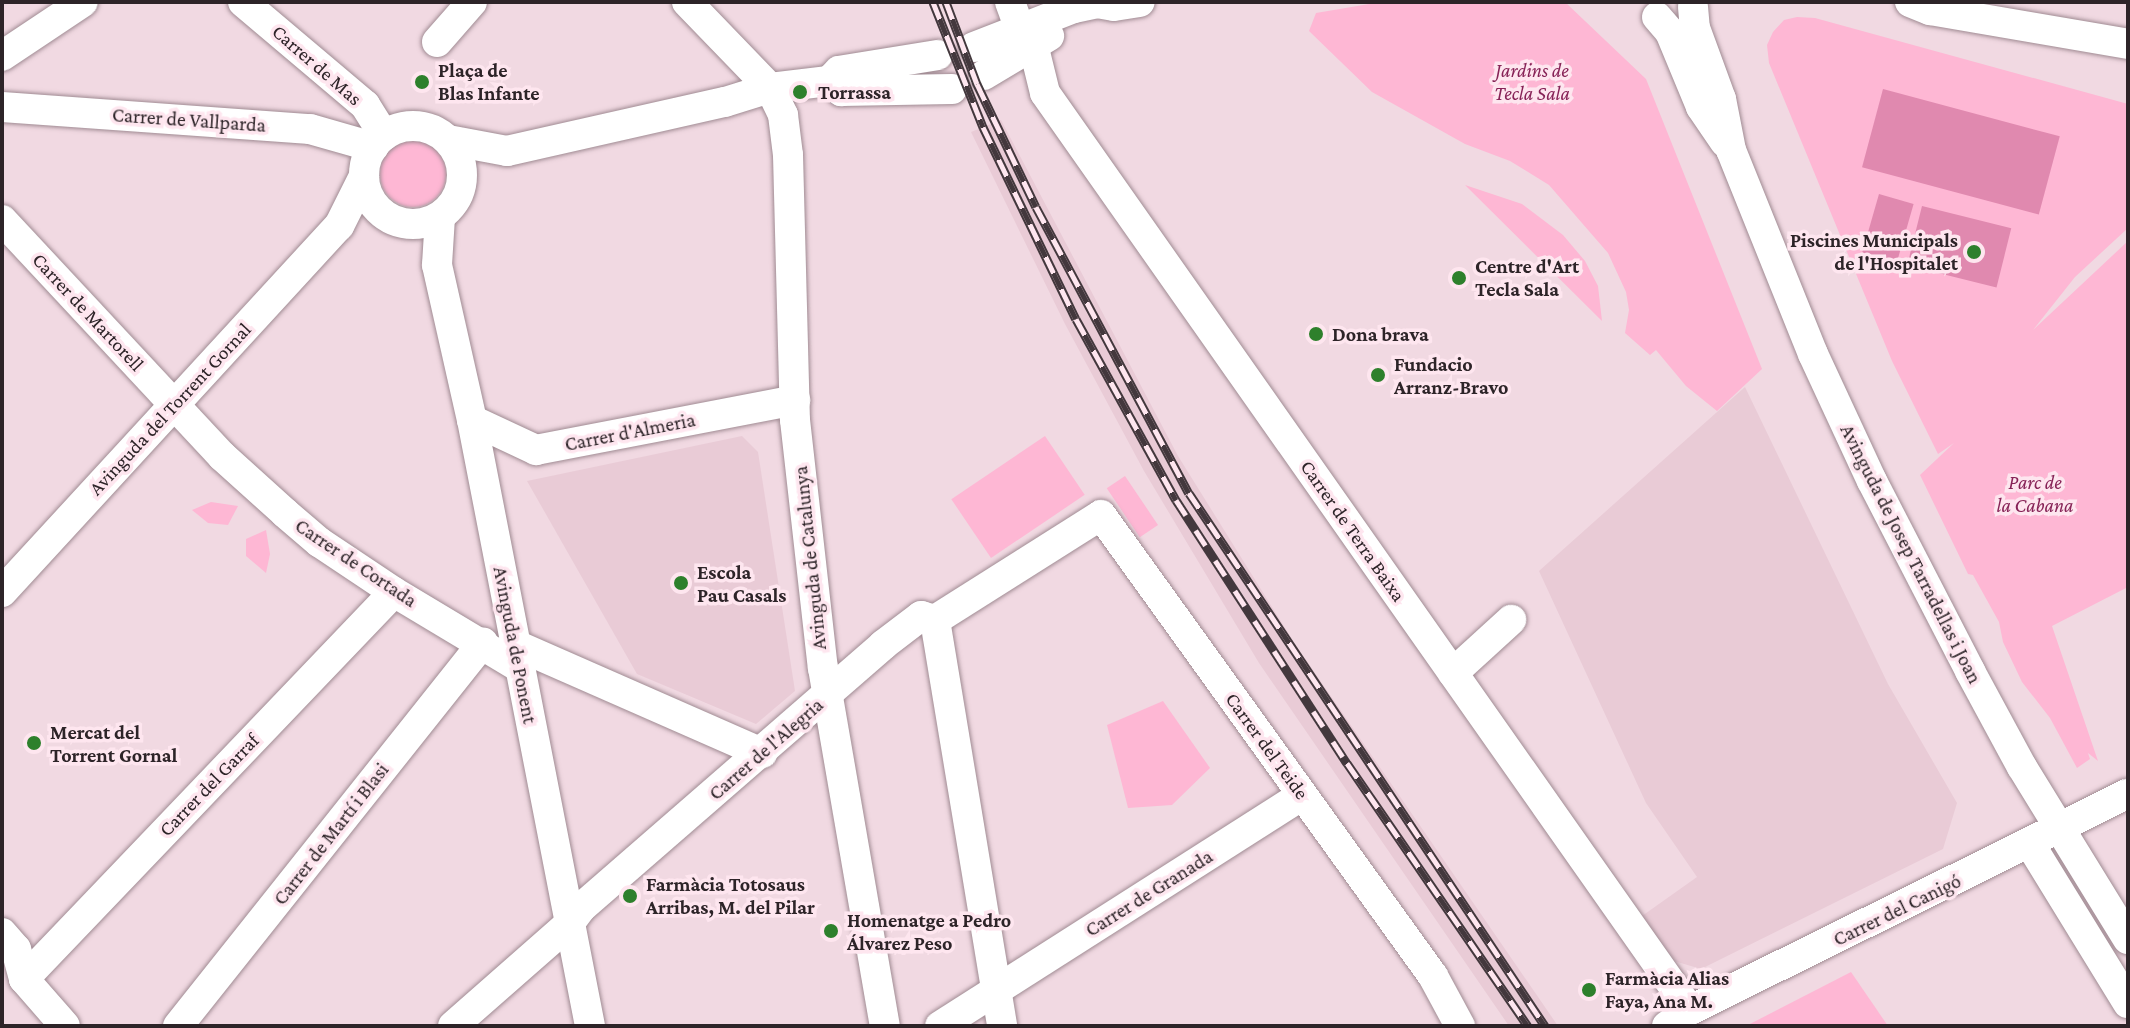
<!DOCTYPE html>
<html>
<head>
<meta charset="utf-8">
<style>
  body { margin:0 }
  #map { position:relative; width:2130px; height:1028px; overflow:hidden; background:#f1d9e2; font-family:"Crimson Pro",serif }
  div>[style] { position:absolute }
  .built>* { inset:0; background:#e9cbd6 }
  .green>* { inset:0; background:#feb7d4; transform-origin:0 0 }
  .round { border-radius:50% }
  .water>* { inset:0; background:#e089af; transform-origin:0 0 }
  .roads { filter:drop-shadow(0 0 2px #a08b93) drop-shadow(0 0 2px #a08b93) }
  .minor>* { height:30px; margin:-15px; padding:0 15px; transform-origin:15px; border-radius:15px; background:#fff }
  .minor>.ring { margin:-15px; padding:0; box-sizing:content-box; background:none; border:30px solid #fff; border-radius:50% }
  .rail>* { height:9px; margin-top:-4.5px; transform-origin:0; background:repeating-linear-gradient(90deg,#fee6ef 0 18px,#43383d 0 36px); box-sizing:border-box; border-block:2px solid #43383d }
  .dots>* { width:22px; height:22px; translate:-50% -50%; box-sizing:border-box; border:4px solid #fee6ef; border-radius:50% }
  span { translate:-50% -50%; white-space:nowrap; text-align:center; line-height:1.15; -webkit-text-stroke:7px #fee6ef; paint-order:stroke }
  .street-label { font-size:20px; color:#2d2428 }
  .poi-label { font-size:20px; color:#2d2428; font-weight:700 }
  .left { translate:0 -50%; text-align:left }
  .right { translate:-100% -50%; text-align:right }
  .park-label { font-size:20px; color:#872357; font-style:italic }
  .frame { position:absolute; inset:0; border:4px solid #2d2428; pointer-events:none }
</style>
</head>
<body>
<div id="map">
  <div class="built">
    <div style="clip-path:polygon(1001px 120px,1178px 456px,1295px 644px,1558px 1026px,1509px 1026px,1259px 663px,1144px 471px,1065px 324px,971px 132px)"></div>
    <div style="clip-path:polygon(1745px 387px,1888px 684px,1957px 803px,1943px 849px,1701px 969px,1674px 961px,1642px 916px,1697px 877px,1646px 803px,1539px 571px)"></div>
    <div style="clip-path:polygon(742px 436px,758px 452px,795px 691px,756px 724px,637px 674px,527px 481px)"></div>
  </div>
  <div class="green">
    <div style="clip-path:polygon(1381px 2px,1565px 2px,1646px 79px,1762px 369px,1717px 411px,1686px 386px,1656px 350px,1650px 355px,1625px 333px,1629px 310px,1626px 292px,1608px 253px,1549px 185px,1510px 161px,1465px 144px,1372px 92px,1309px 31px,1316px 13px)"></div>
    <div style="clip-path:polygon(1797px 17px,1815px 18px,2128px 104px,2128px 228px,2075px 277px,2033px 330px,2128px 241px,2128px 587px,2052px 626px,2098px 761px,2088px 753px,2090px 759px,2077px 768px,2050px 718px,2022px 682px,2003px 642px,1999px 622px,1973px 575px,1968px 574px,1920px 475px,1954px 443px,1938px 454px,1892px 361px,1769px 63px,1767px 45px,1773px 32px,1784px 20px)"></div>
    <div class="round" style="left:380px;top:141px;width:66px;height:66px"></div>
    <div style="clip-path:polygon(1465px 185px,1522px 204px,1563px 235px,1585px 261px,1598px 286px,1602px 321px)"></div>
    <div style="left:1045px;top:436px;width:71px;height:113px;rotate:56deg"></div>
    <div style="left:1125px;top:476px;width:59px;height:22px;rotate:56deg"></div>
    <div style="clip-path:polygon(211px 502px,238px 506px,228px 525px,208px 523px,192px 510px)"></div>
    <div style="clip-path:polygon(266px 530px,270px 554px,266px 573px,246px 556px,246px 539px)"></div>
    <div style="clip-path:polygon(1163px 701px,1210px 768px,1172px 805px,1128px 808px,1107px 725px)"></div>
    <div style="clip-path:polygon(1851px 972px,1888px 1026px,1746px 1026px)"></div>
  </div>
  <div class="water">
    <div style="left:1883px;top:89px;width:183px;height:81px;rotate:15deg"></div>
    <div style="left:1879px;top:194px;width:36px;height:62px;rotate:16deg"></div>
    <div style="left:1922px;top:206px;width:92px;height:61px;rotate:14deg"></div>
  </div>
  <div class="roads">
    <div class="minor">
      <div style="left:243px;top:2px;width:160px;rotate:40.2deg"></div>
      <div style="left:365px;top:105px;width:36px;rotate:58deg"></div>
      <div style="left:687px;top:2px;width:120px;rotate:46deg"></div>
      <div style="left:770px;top:88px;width:30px;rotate:64deg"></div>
      <div style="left:783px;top:115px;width:40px;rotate:82.9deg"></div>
      <div style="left:788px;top:155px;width:265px;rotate:88.5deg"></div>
      <div style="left:795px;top:420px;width:250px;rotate:83.6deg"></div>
      <div style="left:823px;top:668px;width:363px;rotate:80.2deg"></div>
      <div style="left:1010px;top:2px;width:30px;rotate:70deg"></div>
      <div style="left:1910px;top:2px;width:22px;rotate:22deg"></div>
      <div style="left:1930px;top:10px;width:201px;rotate:9.7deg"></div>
      <div style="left:1693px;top:7px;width:21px;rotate:85deg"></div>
      <div style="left:1695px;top:28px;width:76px;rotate:69.9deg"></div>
      <div style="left:1721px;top:99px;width:52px;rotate:78.9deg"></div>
      <div style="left:1731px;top:150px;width:220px;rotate:68.1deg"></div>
      <div style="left:1813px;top:354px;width:140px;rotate:65.1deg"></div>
      <div style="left:1872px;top:481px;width:214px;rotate:62.7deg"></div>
      <div style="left:1970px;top:671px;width:109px;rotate:61.6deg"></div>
      <div style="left:2022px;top:767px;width:202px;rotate:58.4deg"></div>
      <div style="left:1657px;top:17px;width:20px;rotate:49deg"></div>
      <div style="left:1670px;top:32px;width:81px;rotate:67.5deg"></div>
      <div style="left:1701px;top:107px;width:42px;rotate:55.6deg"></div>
      <div style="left:437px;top:42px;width:53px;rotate:-48.8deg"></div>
      <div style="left:1033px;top:44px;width:50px;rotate:76.2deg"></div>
      <div style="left:1045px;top:93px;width:1121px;rotate:54.88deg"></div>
      <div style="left:974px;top:47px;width:107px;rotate:-21.3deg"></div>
      <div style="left:1074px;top:8px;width:24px;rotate:-12deg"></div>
      <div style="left:1097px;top:3px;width:17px;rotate:10deg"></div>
      <div style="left:1114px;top:6px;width:26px;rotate:-9deg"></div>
      <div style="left:2px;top:56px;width:97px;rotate:-33.7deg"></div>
      <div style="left:984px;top:75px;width:76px;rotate:-31deg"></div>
      <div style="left:829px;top:81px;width:16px;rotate:40deg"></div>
      <div style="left:841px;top:91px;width:111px;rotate:-1deg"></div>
      <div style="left:2px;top:107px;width:309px;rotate:4.1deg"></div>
      <div style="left:310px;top:129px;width:66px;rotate:15.9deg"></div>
      <div class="ring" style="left:364px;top:126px;width:68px;height:68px"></div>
      <div style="left:448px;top:140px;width:60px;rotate:10.6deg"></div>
      <div style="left:507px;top:151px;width:223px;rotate:-12.7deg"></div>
      <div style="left:725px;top:102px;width:47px;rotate:-17.3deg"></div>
      <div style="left:770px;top:88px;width:59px;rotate:-6.8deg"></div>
      <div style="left:829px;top:81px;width:14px;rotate:-45deg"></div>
      <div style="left:839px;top:71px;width:100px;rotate:-9.2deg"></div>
      <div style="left:440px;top:217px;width:48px;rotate:93.6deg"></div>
      <div style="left:437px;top:265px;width:159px;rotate:77.3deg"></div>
      <div style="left:472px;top:420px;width:617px;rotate:78.98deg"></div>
      <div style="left:2px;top:220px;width:323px;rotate:47deg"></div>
      <div style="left:222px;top:456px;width:85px;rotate:42.1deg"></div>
      <div style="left:285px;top:513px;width:45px;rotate:40.5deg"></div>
      <div style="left:319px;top:542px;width:90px;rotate:33.7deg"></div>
      <div style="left:394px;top:592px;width:146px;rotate:31deg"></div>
      <div style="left:472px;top:420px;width:71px;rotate:25.1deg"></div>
      <div style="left:536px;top:450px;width:264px;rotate:-10.9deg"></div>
      <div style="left:2px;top:592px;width:498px;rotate:-47.4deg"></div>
      <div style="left:339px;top:226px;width:56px;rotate:-63.4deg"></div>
      <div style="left:935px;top:620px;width:196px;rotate:-32.3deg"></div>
      <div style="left:1101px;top:515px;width:568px;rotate:54.24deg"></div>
      <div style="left:1433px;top:976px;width:57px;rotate:61.6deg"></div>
      <div style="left:935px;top:620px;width:411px;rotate:80.6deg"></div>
      <div style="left:516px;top:645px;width:269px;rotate:23.7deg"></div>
      <div style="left:1453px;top:673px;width:79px;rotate:-42.4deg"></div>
      <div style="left:2030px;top:844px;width:187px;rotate:58.4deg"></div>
      <div style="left:2px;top:933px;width:21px;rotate:49deg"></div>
      <div style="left:16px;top:949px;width:31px;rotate:75deg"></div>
      <div style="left:24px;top:979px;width:62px;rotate:48.9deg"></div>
      <div style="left:24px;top:979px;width:535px;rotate:-46.29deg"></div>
      <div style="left:178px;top:1026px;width:490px;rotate:-51.5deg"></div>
      <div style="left:453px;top:1026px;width:154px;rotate:-41.3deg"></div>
      <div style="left:569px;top:924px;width:21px;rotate:-53deg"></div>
      <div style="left:582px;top:907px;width:399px;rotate:-41deg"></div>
      <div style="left:883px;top:645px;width:48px;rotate:-37.3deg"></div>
      <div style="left:921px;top:616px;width:15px;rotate:16deg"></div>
      <div style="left:940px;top:1026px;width:429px;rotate:-32.5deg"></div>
      <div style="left:1667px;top:1026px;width:28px;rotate:-35deg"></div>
      <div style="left:1690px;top:1010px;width:488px;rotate:-26.3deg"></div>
    </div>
  </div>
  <div class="rail">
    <div style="left:933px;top:2px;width:135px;rotate:68.2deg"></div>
    <div style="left:983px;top:127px;width:213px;rotate:64.2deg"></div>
    <div style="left:1076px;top:319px;width:207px;rotate:61.1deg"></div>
    <div style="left:1176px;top:500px;width:314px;rotate:57deg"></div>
    <div style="left:1347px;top:763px;width:319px;rotate:55.5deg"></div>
    <div style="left:946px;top:2px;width:88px;rotate:69.3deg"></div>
    <div style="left:977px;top:84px;width:136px;rotate:64.4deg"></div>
    <div style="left:1036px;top:207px;width:324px;rotate:61.9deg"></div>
    <div style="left:1189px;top:493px;width:641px;rotate:56.26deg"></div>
  </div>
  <div class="dots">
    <div style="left:422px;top:82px;background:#2e802c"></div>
    <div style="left:800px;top:92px;background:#2e802c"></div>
    <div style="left:1974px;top:252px;background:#2e802c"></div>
    <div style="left:1459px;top:278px;background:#2e802c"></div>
    <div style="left:1316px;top:334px;background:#2e802c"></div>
    <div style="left:1378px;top:375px;background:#2e802c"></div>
    <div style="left:681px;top:583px;background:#2e802c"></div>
    <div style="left:34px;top:743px;background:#2e802c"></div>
    <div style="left:630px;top:896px;background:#2e802c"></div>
    <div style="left:831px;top:931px;background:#2e802c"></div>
    <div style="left:1589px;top:990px;background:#2e802c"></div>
  </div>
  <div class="street-label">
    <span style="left:317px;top:65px;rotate:41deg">Carrer de Mas</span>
    <span style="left:189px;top:120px;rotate:4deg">Carrer de Vallparda</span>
    <span style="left:88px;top:312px;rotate:47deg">Carrer de Martorell</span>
    <span style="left:170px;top:409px;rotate:-47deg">Avinguda del Torrent Gornal</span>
    <span style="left:630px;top:432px;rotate:-11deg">Carrer d'Almeria</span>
    <span style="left:1353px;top:531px;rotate:55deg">Carrer de Terra Baixa</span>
    <span style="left:1911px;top:554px;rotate:63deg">Avinguda de Josep Tarradellas i Joan</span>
    <span style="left:810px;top:558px;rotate:-96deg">Avinguda de Catalunya</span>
    <span style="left:356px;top:563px;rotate:34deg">Carrer de Cortada</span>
    <span style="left:515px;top:645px;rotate:79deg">Avinguda de Ponent</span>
    <span style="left:1267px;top:746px;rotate:54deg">Carrer del Teide</span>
    <span style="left:766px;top:749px;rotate:-41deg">Carrer de l'Alegria</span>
    <span style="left:209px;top:785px;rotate:-46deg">Carrer del Garraf</span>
    <span style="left:331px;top:834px;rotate:-52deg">Carrer de Martí i Blasi</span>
    <span style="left:1149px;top:893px;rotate:-32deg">Carrer de Granada</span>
    <span style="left:1897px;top:910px;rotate:-26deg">Carrer del Canigó</span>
  </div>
  <div class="poi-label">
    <span class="left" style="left:438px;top:82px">Plaça de<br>Blas Infante</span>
    <span class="left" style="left:818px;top:92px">Torrassa</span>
    <span class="right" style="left:1958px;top:252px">Piscines Municipals<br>de l'Hospitalet</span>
    <span class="left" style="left:1475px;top:278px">Centre d'Art<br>Tecla Sala</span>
    <span class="left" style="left:1332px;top:334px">Dona brava</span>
    <span class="left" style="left:1394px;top:376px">Fundacio<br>Arranz-Bravo</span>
    <span class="left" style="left:697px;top:584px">Escola<br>Pau Casals</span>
    <span class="left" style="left:50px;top:744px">Mercat del<br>Torrent Gornal</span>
    <span class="left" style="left:646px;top:896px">Farmàcia Totosaus<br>Arribas, M. del Pilar</span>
    <span class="left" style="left:847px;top:932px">Homenatge a Pedro<br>Álvarez Peso</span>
    <span class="left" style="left:1605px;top:990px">Farmàcia Alias<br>Faya, Ana M.</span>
  </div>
  <div class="park-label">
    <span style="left:1532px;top:82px">Jardins de<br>Tecla Sala</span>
    <span style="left:2035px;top:494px">Parc de<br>la Cabana</span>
  </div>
  <div class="frame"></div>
</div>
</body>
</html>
